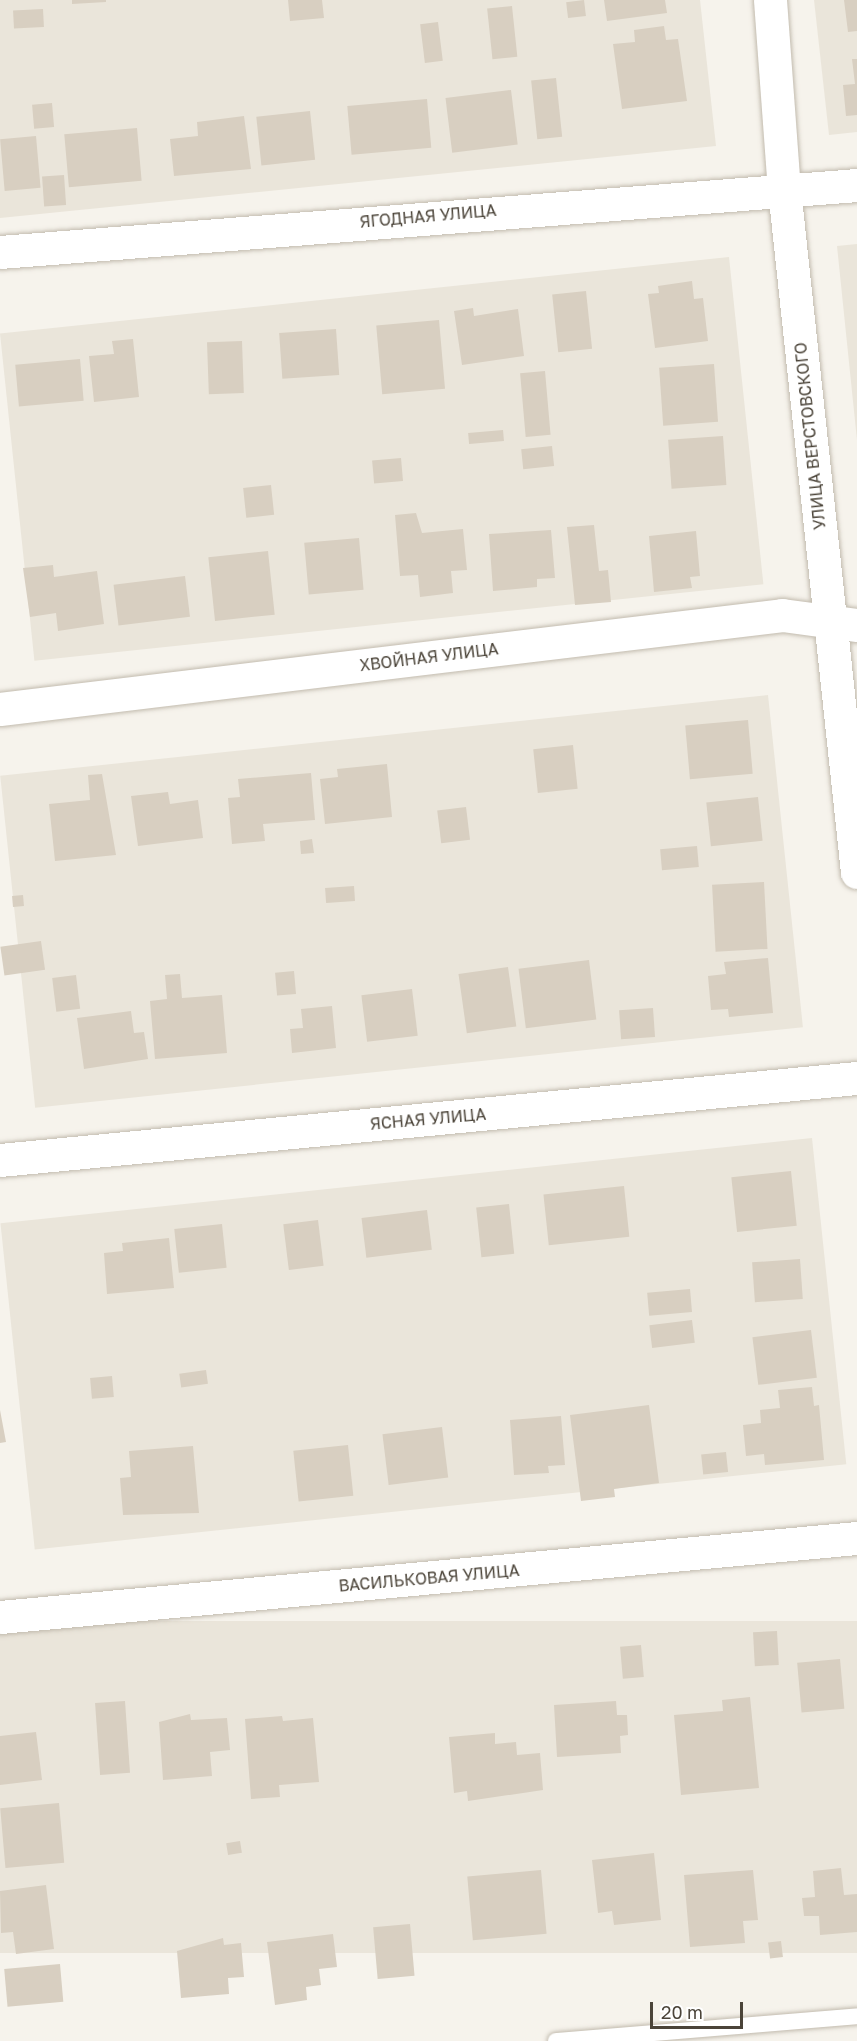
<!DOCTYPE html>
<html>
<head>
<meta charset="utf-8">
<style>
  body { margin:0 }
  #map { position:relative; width:857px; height:2041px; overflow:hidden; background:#f6f3ec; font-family:"Golos Text",sans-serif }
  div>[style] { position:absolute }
  .residential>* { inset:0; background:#eae5da; transform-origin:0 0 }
  .building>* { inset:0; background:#d8cfc1; transform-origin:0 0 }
  .roads { filter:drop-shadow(0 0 2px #c2bbae) drop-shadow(0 0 2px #c2bbae) }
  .service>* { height:16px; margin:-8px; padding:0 8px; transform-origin:8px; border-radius:8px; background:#fff }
  .minor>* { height:33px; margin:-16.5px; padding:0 16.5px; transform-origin:16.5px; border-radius:16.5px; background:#fff }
  .tertiary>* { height:33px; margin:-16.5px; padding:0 16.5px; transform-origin:16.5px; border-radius:16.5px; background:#fff }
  span { translate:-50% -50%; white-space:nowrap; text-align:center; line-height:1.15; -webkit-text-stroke:4.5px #fff; paint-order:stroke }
  .street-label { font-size:16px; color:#4b4439 }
  .scale { position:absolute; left:650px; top:2002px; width:93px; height:27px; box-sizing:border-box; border:3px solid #4b4439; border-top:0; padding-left:8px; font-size:18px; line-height:21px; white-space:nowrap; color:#4b4439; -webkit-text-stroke:4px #fff; paint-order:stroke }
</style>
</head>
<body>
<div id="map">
  <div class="residential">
    <div style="clip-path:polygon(0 0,700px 0,716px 146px,0 218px)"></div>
    <div style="clip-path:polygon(814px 0,857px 0,857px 132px,829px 135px)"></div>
    <div style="clip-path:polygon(857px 244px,857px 440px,837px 246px)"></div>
    <div style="left:729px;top:257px;width:329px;height:733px;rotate:84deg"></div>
    <div style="left:768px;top:695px;width:334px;height:772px;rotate:84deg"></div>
    <div style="left:812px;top:1138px;width:328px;height:816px;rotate:84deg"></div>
    <div style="left:857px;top:1621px;width:332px;height:861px;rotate:90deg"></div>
  </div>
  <div class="building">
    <div style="clip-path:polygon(72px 0,106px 0,106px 2px,72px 4px)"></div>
    <div style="clip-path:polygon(288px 0,322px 0,324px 18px,290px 21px)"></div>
    <div style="left:584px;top:0;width:16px;height:18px;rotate:83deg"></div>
    <div style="clip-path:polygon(604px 0,665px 0,667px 13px,607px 21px)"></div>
    <div style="clip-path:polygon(844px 0,857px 0,857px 31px,848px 32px)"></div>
    <div style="left:512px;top:6px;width:51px;height:25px;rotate:84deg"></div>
    <div style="left:43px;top:9px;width:18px;height:30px;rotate:87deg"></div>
    <div style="left:438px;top:22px;width:39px;height:18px;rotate:83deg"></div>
    <div style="clip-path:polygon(664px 26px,666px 40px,678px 39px,687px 101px,622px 109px,613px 44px,635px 42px,634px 30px)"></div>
    <div style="clip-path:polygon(852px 59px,857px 59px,857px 115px,846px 116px,843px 85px,855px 84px)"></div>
    <div style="left:556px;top:78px;width:59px;height:25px;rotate:84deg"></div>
    <div style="left:511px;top:90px;width:55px;height:66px;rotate:83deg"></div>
    <div style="left:427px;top:99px;width:49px;height:80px;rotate:85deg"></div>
    <div style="left:52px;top:103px;width:24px;height:20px;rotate:85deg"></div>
    <div style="left:310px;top:111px;width:49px;height:54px;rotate:84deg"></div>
    <div style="clip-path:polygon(244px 116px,251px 169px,174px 176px,170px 139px,198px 136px,197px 122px)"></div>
    <div style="left:137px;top:128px;width:53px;height:73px;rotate:85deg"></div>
    <div style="left:36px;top:136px;width:52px;height:36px;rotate:85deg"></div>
    <div style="left:64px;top:175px;width:30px;height:22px;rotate:86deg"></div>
    <div style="clip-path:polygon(692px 281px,694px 299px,703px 298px,708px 341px,655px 348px,648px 294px,659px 293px,658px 286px)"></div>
    <div style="left:586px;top:291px;width:58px;height:34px;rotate:84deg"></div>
    <div style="clip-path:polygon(473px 308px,474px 316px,518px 309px,524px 356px,462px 365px,454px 311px)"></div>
    <div style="left:439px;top:320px;width:69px;height:63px;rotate:85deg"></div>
    <div style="left:336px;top:329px;width:46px;height:57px;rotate:86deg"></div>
    <div style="clip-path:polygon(133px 339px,139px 397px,94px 402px,89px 356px,114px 354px,112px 341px)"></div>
    <div style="left:242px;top:341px;width:52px;height:35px;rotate:88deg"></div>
    <div style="left:80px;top:359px;width:42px;height:65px;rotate:85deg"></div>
    <div style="left:714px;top:364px;width:58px;height:55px;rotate:86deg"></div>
    <div style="left:545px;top:371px;width:64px;height:25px;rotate:85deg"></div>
    <div style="left:503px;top:430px;width:11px;height:35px;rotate:85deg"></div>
    <div style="left:723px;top:436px;width:49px;height:55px;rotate:86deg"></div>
    <div style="left:552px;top:446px;width:20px;height:31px;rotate:84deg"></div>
    <div style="left:401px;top:458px;width:23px;height:29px;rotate:85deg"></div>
    <div style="left:271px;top:485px;width:30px;height:28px;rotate:84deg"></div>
    <div style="clip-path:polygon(416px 513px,422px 533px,463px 529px,467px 570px,451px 571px,453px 593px,420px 597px,418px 575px,400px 576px,395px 515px)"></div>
    <div style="clip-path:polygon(594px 525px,599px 571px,608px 570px,611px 602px,575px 605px,567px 527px)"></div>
    <div style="clip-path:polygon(551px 530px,555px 578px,537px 579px,537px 587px,493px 591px,489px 534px)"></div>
    <div style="clip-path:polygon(696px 531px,700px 576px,690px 577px,692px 588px,654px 592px,649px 536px)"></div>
    <div style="left:359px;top:538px;width:52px;height:55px;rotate:85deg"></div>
    <div style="left:268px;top:551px;width:64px;height:60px;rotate:84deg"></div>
    <div style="clip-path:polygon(53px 565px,54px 577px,97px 571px,104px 624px,58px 631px,56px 613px,30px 617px,23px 568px)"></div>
    <div style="left:185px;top:576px;width:41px;height:72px;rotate:83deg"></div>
    <div style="left:748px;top:720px;width:54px;height:63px;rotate:85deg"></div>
    <div style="left:573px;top:745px;width:44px;height:40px;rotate:84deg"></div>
    <div style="clip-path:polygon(387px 764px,392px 817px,325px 824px,320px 779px,338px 777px,337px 769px)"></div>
    <div style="clip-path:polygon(311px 773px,315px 820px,263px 824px,265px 841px,232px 844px,228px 798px,240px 797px,238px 779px)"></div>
    <div style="clip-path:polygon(102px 774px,116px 855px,55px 861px,49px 804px,90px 800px,88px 775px)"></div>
    <div style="clip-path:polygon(168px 792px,170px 804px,198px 800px,203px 838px,138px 846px,131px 796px)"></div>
    <div style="left:758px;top:797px;width:44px;height:52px;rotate:84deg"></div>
    <div style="left:466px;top:807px;width:33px;height:29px;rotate:83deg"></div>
    <div style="clip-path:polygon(312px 839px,314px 853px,301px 854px,300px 841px)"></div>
    <div style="left:697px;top:846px;width:21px;height:37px;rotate:85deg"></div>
    <div style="left:764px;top:882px;width:67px;height:52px;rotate:87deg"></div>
    <div style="left:354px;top:886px;width:15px;height:29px;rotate:86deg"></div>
    <div style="left:23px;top:895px;width:11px;height:11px;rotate:85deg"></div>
    <div style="left:41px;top:941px;width:29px;height:41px;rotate:82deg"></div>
    <div style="clip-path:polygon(768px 958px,773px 1013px,729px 1017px,728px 1009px,711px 1010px,708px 976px,726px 974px,724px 962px)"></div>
    <div style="left:589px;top:960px;width:60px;height:71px;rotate:83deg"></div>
    <div style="left:508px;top:967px;width:60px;height:50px;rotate:82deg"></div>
    <div style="left:294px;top:971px;width:23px;height:19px;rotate:85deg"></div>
    <div style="clip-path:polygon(180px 974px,182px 998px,222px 995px,227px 1053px,155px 1059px,150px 1001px,167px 999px,165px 975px)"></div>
    <div style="left:76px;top:975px;width:34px;height:24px;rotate:83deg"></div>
    <div style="left:412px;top:989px;width:47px;height:51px;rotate:83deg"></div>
    <div style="clip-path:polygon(332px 1006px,336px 1048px,292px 1053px,290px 1029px,303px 1028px,301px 1009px)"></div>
    <div style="left:653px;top:1008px;width:29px;height:34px;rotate:86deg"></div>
    <div style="clip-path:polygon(131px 1011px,134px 1033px,144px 1032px,148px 1059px,84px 1069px,77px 1018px)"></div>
    <div style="left:791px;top:1171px;width:55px;height:60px;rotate:84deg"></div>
    <div style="left:624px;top:1186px;width:51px;height:81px;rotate:84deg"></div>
    <div style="left:509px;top:1204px;width:50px;height:33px;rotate:84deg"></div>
    <div style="left:427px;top:1210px;width:40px;height:66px;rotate:83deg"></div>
    <div style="left:318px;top:1220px;width:46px;height:35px;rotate:83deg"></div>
    <div style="left:222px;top:1224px;width:44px;height:48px;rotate:84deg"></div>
    <div style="clip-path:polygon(169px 1238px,174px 1288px,107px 1294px,104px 1253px,123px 1251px,122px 1243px)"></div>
    <div style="left:800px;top:1259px;width:40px;height:48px;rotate:86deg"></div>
    <div style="left:690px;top:1289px;width:23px;height:43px;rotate:85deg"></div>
    <div style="left:692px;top:1320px;width:23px;height:43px;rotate:83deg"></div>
    <div style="left:811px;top:1330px;width:48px;height:59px;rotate:83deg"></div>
    <div style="left:206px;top:1370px;width:14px;height:27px;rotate:82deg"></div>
    <div style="left:112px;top:1376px;width:21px;height:22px;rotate:85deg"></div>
    <div style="clip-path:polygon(812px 1387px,814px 1406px,819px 1405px,824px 1460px,765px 1465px,764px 1454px,746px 1456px,743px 1425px,761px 1423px,760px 1410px,780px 1408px,778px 1390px)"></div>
    <div style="clip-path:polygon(649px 1405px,659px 1483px,614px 1489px,615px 1497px,581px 1501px,570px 1415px)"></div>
    <div style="clip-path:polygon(0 1410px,6px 1442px,0 1443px)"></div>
    <div style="clip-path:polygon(561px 1416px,565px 1465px,548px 1466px,549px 1473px,514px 1475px,510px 1420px)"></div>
    <div style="left:442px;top:1427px;width:51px;height:60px;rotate:83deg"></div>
    <div style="left:348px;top:1445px;width:51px;height:55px;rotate:84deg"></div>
    <div style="clip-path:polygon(193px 1446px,199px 1513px,123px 1515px,120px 1478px,131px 1477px,129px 1451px)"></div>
    <div style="left:726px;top:1452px;width:20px;height:25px;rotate:84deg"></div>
    <div style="left:777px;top:1631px;width:34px;height:24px;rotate:87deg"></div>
    <div style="left:641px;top:1645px;width:32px;height:21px;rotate:85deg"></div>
    <div style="left:840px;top:1659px;width:50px;height:43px;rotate:85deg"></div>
    <div style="clip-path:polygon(750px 1697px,759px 1788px,681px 1795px,674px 1715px,723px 1711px,722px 1700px)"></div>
    <div style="left:125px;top:1701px;width:72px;height:30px;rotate:86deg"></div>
    <div style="clip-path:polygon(616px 1701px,617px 1715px,627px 1715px,628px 1735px,620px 1736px,621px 1753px,557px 1757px,554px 1705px)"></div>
    <div style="clip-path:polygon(190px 1714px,191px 1720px,227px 1718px,230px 1750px,210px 1752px,212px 1776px,163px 1780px,159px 1722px)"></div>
    <div style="clip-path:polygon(282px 1716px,283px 1721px,313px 1718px,319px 1782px,279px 1785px,280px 1797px,251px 1799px,245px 1719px)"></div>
    <div style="clip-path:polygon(36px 1732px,42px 1780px,0 1785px,0 1736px)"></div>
    <div style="clip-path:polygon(495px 1733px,495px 1744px,516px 1742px,517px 1755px,540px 1753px,543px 1790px,468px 1801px,467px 1791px,454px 1793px,449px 1737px)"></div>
    <div style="left:59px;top:1803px;width:60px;height:59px;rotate:85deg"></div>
    <div style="left:240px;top:1841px;width:12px;height:14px;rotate:81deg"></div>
    <div style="clip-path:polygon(654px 1853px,661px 1920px,614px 1925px,612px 1911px,598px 1913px,592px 1860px)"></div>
    <div style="clip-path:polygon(841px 1868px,844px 1895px,857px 1894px,857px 1932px,820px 1935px,819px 1916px,804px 1916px,802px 1898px,815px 1897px,813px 1871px)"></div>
    <div style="left:541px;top:1870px;width:64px;height:74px;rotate:85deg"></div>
    <div style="clip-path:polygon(753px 1870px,758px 1920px,743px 1921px,745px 1943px,690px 1947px,684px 1875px)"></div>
    <div style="clip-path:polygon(46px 1885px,54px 1949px,16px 1954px,13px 1932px,1px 1933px,0 1891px)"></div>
    <div style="left:410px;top:1924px;width:52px;height:37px;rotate:85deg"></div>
    <div style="clip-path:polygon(333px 1934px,337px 1967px,319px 1969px,321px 1985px,306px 1987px,307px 2000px,275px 2005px,267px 1942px)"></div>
    <div style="clip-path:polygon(223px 1938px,224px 1945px,241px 1943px,244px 1977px,228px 1978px,229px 1994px,181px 1998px,177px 1951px)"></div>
    <div style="left:781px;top:1941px;width:16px;height:13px;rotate:83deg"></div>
    <div style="left:60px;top:1964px;width:38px;height:56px;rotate:85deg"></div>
  </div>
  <div class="roads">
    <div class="service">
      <div style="left:556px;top:2041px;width:302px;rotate:-4.7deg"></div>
    </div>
    <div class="minor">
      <div style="left:0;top:252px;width:860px;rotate:-4.47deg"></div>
      <div style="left:0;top:709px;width:788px;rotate:-6.85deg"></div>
      <div style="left:782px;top:615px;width:76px;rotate:7.6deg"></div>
      <div style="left:0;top:1160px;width:861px;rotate:-5.47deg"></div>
      <div style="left:0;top:1617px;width:861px;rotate:-5.27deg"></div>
    </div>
    <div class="tertiary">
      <div style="left:770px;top:0;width:190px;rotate:85.8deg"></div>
      <div style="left:784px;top:189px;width:687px;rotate:83.9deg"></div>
    </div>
  </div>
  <div class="street-label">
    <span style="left:428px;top:216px;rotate:-5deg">ЯГОДНАЯ УЛИЦА</span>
    <span style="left:810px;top:436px;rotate:-96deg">УЛИЦА ВЕРСТОВСКОГО</span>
    <span style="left:429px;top:657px;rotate:-7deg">ХВОЙНАЯ УЛИЦА</span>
    <span style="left:428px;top:1119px;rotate:-5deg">ЯСНАЯ УЛИЦА</span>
    <span style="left:429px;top:1578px;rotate:-5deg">ВАСИЛЬКОВАЯ УЛИЦА</span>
  </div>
  <div class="scale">20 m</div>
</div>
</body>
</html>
